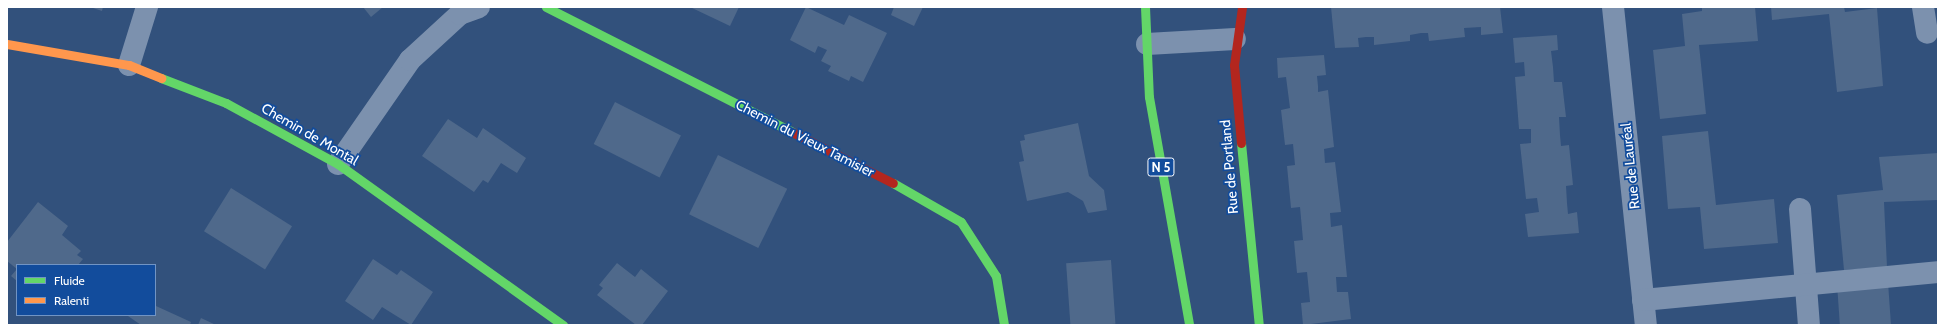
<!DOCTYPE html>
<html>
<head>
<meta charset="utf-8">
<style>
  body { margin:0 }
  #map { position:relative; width:1945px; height:332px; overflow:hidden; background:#32517c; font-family:Cabin,sans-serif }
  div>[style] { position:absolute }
  .building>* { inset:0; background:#4f698b; transform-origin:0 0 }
  .street>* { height:22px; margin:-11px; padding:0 11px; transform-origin:11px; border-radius:11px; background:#7c91ae }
  .fast>* { height:9px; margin:-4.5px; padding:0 4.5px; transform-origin:4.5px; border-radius:4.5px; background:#63d668 }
  .slow>* { height:9px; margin:-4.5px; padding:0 4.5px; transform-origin:4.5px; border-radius:4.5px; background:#ff974d }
  .jam>* { height:9px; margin:-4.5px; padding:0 4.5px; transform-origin:4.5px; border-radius:4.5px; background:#b3261e }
  span { translate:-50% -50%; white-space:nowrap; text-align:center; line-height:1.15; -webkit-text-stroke:3.5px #124c9c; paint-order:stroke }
  .shield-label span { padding:1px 3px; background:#124c9c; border:1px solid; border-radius:3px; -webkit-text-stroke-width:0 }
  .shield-label { font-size:13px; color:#fff; font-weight:700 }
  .street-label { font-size:14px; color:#fff }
  .frame { position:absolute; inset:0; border:8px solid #fff; pointer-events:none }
  .legend { position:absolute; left:16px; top:264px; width:140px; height:52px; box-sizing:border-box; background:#124c9c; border:1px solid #7194c4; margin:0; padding:5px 7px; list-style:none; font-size:12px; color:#fff }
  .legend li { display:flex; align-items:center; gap:8px; height:20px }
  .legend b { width:20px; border:1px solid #7194c4 }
</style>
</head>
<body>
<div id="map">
  <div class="building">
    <div style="clip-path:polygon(90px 7px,103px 7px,102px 11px)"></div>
    <div style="clip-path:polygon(363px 7px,383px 7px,371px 17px)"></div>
    <div style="clip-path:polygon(690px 7px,739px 7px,730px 26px)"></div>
    <div style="clip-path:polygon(806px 7px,844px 25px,849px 15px,887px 33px,863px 82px,851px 76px,849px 81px,828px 71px,831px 66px,821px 61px,827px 50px,818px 46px,815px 53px,790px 40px)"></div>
    <div style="clip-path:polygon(894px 7px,923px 7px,914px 26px,891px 15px)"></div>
    <div style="clip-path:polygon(1331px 7px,1500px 7px,1503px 33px,1481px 35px,1481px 27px,1464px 28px,1465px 37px,1429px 41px,1428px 33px,1421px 33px,1410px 35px,1410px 41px,1374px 45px,1374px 37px,1366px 37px,1358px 38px,1359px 47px,1335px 48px)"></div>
    <div style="clip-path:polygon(1702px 7px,1755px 7px,1758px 41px,1699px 45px,1706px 114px,1660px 119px,1653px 50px,1685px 46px,1682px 14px,1702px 11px)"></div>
    <div style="clip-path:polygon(1771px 7px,1844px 7px,1845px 12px,1877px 8px,1883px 86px,1837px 92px,1829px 14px,1772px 20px)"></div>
    <div style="clip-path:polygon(1557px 35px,1558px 50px,1551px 51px,1553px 67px,1554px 82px,1562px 82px,1566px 117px,1559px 117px,1560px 135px,1561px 146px,1569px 145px,1573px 185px,1566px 186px,1567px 203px,1568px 214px,1577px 212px,1579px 233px,1528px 237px,1525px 214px,1539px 212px,1537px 198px,1526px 199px,1520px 144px,1531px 143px,1531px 129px,1519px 129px,1515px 77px,1525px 76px,1524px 62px,1515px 63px,1513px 38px)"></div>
    <div style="clip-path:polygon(1324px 55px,1326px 75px,1317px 76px,1318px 86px,1318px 92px,1328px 90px,1334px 147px,1324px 149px,1325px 163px,1335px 162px,1341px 212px,1330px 213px,1331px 227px,1342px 225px,1347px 277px,1336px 277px,1337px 292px,1348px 292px,1351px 319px,1303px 325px,1301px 303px,1310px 302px,1307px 272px,1297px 273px,1294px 241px,1303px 240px,1300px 207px,1291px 208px,1287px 166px,1295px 165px,1293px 144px,1285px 145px,1281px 110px,1290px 108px,1286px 77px,1278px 78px,1277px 58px)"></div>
    <div style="left:615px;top:102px;width:74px;height:47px;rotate:27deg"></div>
    <div style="clip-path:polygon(448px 119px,477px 138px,483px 128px,526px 158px,517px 173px,501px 163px,488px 183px,483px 180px,474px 192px,422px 156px)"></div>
    <div style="clip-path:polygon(1078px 123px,1089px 176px,1104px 190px,1107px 210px,1088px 213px,1083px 201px,1068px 192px,1027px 201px,1019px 162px,1024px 161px,1020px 141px,1025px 140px,1024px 135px)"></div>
    <div style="clip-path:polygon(1708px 131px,1716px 205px,1774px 199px,1778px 243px,1704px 249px,1700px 207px,1668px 209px,1662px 136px)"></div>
    <div style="clip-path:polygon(1938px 153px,1938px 200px,1884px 202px,1887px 267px,1844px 270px,1837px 195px,1883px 190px,1879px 157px)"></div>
    <div style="left:718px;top:155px;width:77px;height:66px;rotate:26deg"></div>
    <div style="left:231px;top:188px;width:72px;height:51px;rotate:32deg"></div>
    <div style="clip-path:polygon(38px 202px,68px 226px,62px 235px,81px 251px,77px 255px,83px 259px,78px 265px,17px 265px,17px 281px,11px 276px,17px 269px,7px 261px,7px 242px)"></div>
    <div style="clip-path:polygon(373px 259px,397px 275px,401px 270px,433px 292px,411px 325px,382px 307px,373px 320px,345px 301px)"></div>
    <div style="left:1111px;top:260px;width:64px;height:45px;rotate:86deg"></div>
    <div style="clip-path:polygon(617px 263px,635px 277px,641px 269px,668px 291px,642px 325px,636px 325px,597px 295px,603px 288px,599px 285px)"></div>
    <div style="left:1888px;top:282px;width:43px;height:51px;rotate:86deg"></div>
    <div style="clip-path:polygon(156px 306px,191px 322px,190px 325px,141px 325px,128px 316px,155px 315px)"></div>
    <div style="clip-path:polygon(201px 318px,216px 325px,198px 325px)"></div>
  </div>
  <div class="street">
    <div style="left:1613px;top:7px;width:320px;rotate:84.1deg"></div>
    <div style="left:1923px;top:7px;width:26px;rotate:81deg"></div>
    <div style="left:1147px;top:44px;width:88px;rotate:-3.3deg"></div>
    <div style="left:129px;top:65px;width:61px;rotate:-72.8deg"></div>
    <div style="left:338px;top:164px;width:126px;rotate:-55.3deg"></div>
    <div style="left:410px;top:60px;width:68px;rotate:-42.6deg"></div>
    <div style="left:460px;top:14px;width:20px;rotate:-20deg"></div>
    <div style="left:1800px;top:209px;width:116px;rotate:85.6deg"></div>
    <div style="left:1643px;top:300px;width:296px;rotate:-5.4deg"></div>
  </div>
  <div class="fast">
    <div style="left:546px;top:7px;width:276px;rotate:26.9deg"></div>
    <div style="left:1145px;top:7px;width:90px;rotate:87.5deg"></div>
    <div style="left:1149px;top:97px;width:231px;rotate:80deg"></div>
    <div style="left:161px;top:78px;width:70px;rotate:21deg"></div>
    <div style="left:226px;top:103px;width:128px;rotate:28.6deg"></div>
    <div style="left:338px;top:164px;width:277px;rotate:35.6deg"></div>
    <div style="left:1241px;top:143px;width:183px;rotate:84.4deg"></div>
    <div style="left:893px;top:183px;width:78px;rotate:29.8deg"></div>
    <div style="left:961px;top:222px;width:64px;rotate:57.1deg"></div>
    <div style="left:996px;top:276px;width:50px;rotate:80.7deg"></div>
  </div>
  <div class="slow">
    <div style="left:7px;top:44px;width:124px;rotate:9.8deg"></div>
    <div style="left:129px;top:65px;width:35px;rotate:22deg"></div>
  </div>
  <div class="jam">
    <div style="left:792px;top:132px;width:113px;rotate:26.8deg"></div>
    <div style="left:1241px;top:143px;width:78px;rotate:-95.1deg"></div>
    <div style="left:1234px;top:65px;width:59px;rotate:-82.1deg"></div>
  </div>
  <div class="shield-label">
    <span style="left:1161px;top:167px">N 5</span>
  </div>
  <div class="street-label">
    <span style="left:310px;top:134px;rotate:30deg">Chemin de Montal</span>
    <span style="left:805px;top:138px;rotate:27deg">Chemin du Vieux Tamisier</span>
    <span style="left:1630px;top:166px;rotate:-96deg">Rue de Lauréal</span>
    <span style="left:1229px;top:167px;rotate:-95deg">Rue de Portland</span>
  </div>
  <div class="frame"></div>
  <ul class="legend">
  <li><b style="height:5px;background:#63d668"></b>Fluide</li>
  <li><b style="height:5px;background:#ff974d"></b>Ralenti</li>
  </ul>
</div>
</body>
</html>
